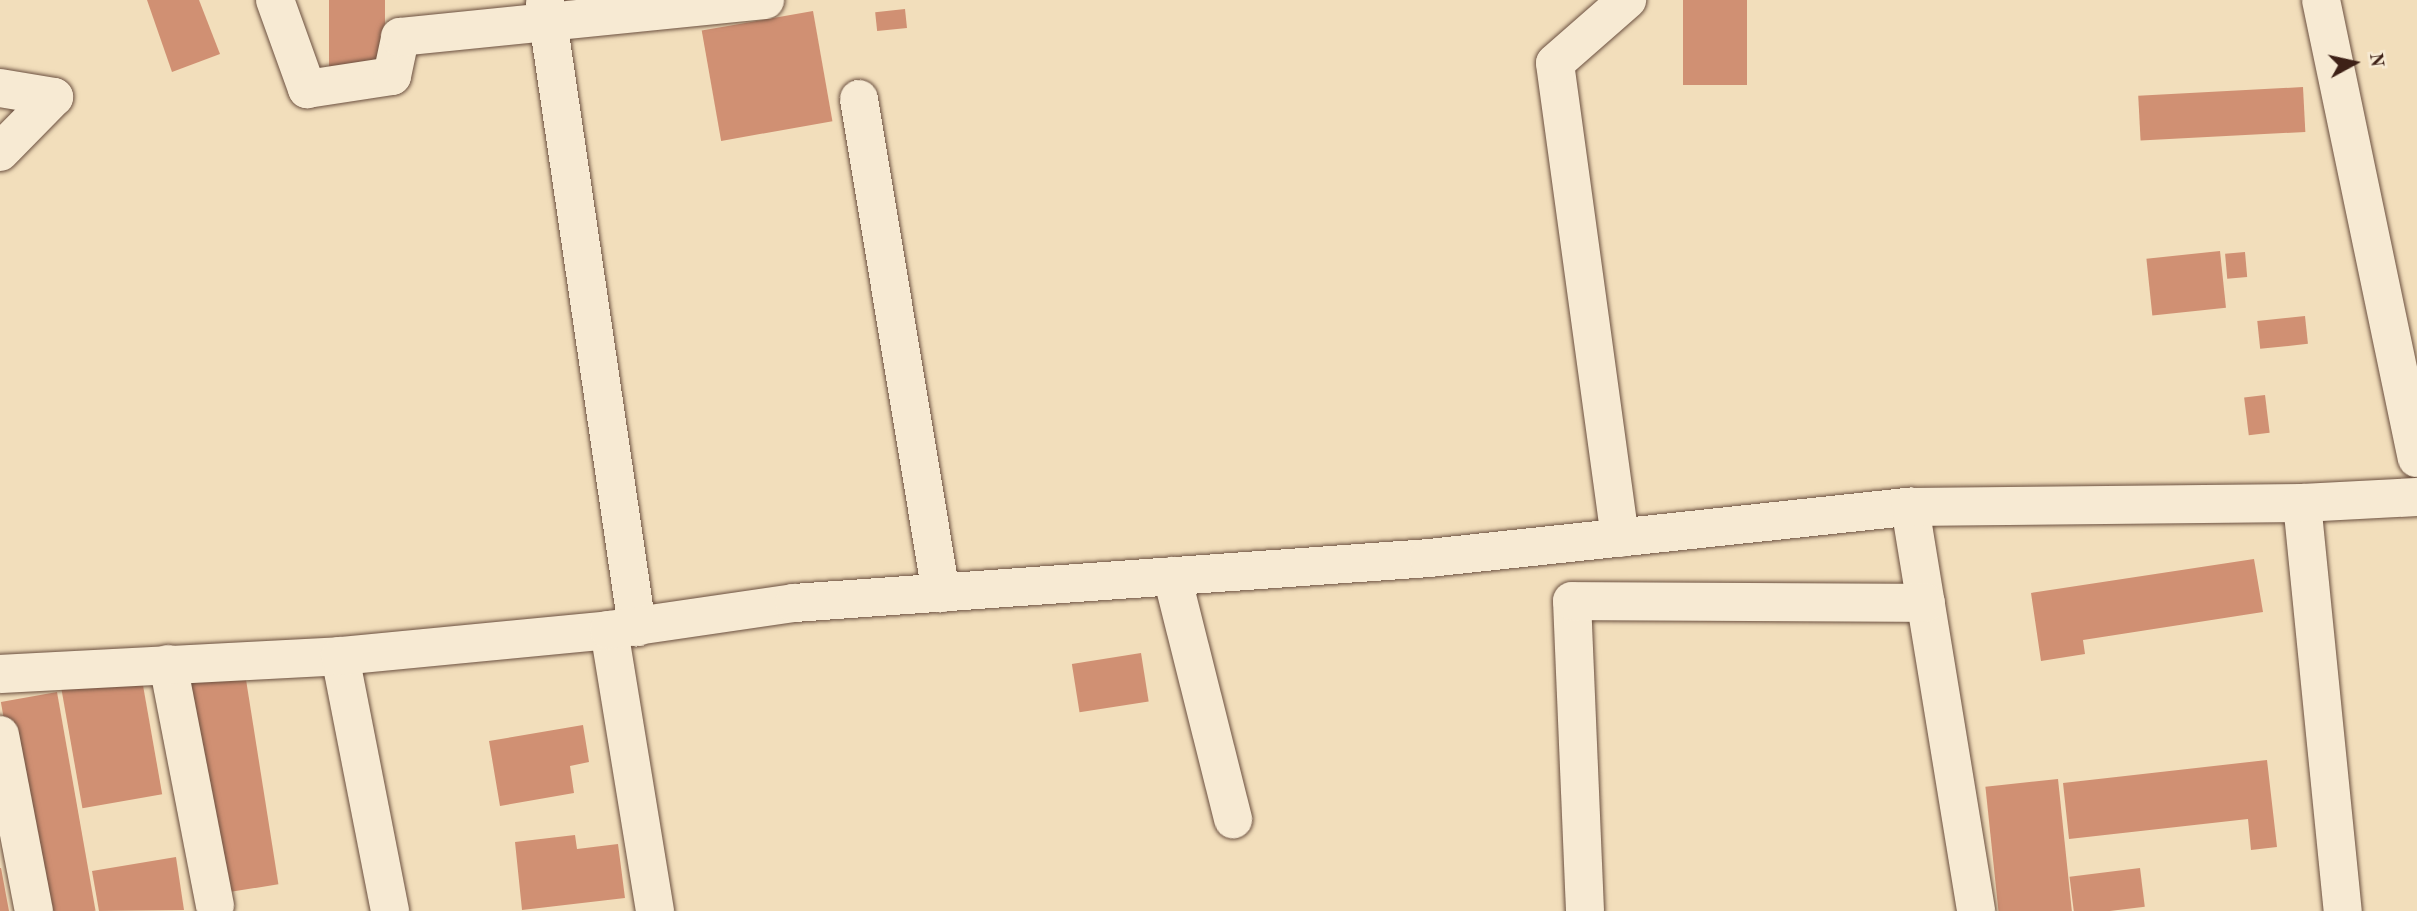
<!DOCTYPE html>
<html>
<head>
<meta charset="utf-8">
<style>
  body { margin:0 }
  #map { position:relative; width:2417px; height:911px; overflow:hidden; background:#f2debb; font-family:"Old Standard TT",serif }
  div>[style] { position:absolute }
  .building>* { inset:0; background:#d09073; transform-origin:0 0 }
  .roads { filter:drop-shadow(0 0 2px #6b5040) drop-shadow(0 0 2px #6b5040) }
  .minor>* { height:38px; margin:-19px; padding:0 19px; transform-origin:19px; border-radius:19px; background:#f7ead3 }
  span { translate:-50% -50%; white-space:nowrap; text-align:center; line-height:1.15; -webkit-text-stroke:7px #f7ead3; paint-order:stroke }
  .north { position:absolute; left:2319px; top:28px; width:70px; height:70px; -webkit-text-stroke:5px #f7ead3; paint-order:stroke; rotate:82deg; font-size:19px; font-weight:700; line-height:28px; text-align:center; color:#3e2117 }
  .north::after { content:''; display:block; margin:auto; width:24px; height:32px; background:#3e2117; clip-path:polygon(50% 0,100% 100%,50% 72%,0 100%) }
</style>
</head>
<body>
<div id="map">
  <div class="building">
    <div style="clip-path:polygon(147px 0,199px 0,220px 54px,172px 72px)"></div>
    <div style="left:329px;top:0;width:56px;height:68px"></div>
    <div style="left:1683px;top:0;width:64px;height:85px"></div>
    <div style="left:905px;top:9px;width:19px;height:30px;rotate:84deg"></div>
    <div style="left:813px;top:11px;width:112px;height:113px;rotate:80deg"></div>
    <div style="left:2303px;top:87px;width:45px;height:165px;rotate:87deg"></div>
    <div style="left:2220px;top:251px;width:57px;height:74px;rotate:84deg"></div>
    <div style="left:2245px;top:252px;width:25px;height:20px;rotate:85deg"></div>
    <div style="left:2305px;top:316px;width:28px;height:48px;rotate:84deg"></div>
    <div style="left:2265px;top:395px;width:38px;height:21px;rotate:83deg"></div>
    <div style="clip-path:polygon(2254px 559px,2263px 612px,2083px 640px,2085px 654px,2041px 661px,2031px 593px)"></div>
    <div style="left:1141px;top:653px;width:49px;height:70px;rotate:81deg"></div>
    <div style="left:244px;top:667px;width:220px;height:64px;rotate:81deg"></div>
    <div style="left:141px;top:674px;width:122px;height:81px;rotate:80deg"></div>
    <div style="left:57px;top:692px;width:222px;height:57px;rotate:80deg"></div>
    <div style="clip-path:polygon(583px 725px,589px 762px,570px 766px,574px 793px,500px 806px,489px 741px)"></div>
    <div style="clip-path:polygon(2267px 760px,2277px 847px,2251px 850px,2248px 819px,2069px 839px,2063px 783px)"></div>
    <div style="left:2058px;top:779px;width:133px;height:73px;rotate:84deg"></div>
    <div style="clip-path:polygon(575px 835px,577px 849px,618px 844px,625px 898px,522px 910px,515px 842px)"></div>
    <div style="clip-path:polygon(176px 857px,184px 910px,99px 911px,92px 871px)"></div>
    <div style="clip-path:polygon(0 868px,1px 868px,9px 911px,0 911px)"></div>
    <div style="left:2140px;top:868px;width:39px;height:71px;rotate:83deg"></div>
  </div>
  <div class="roads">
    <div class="minor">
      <div style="left:275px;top:0;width:95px;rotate:70.2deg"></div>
      <div style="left:307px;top:89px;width:86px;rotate:-8.7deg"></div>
      <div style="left:392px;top:76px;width:40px;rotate:-78deg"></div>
      <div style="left:400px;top:37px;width:367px;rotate:-5.8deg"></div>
      <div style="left:545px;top:0;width:634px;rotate:81.65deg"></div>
      <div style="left:2321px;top:0;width:468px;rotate:78.2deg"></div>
      <div style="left:0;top:88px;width:55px;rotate:9.5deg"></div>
      <div style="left:54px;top:97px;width:77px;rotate:134.5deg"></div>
      <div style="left:859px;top:99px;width:501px;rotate:80.58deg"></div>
      <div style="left:2302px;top:503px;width:410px;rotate:84.3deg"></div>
      <div style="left:1910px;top:507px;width:409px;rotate:80.7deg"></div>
      <div style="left:1620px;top:538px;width:479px;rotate:-97.8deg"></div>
      <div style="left:1555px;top:63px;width:96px;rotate:-41.2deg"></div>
      <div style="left:1172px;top:576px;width:251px;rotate:75.9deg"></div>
      <div style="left:609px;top:630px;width:285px;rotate:80.7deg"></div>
      <div style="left:340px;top:656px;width:260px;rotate:78.9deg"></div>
      <div style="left:168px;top:664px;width:246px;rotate:79deg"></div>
      <div style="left:0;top:674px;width:340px;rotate:-3deg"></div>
      <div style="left:340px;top:656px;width:270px;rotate:-5.5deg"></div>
      <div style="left:609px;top:630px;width:187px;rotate:-8.3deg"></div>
      <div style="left:794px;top:603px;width:637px;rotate:-4.05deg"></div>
      <div style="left:1429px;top:558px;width:484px;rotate:-6.1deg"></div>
      <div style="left:1910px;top:507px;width:392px;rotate:-0.6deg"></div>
      <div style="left:2302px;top:503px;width:115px;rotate:-3deg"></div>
      <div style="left:0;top:735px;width:179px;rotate:79.1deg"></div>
      <div style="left:1585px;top:911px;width:310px;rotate:-92.4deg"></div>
      <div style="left:1572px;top:601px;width:354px;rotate:0.3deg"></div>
    </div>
  </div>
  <div class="north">N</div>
</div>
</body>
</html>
